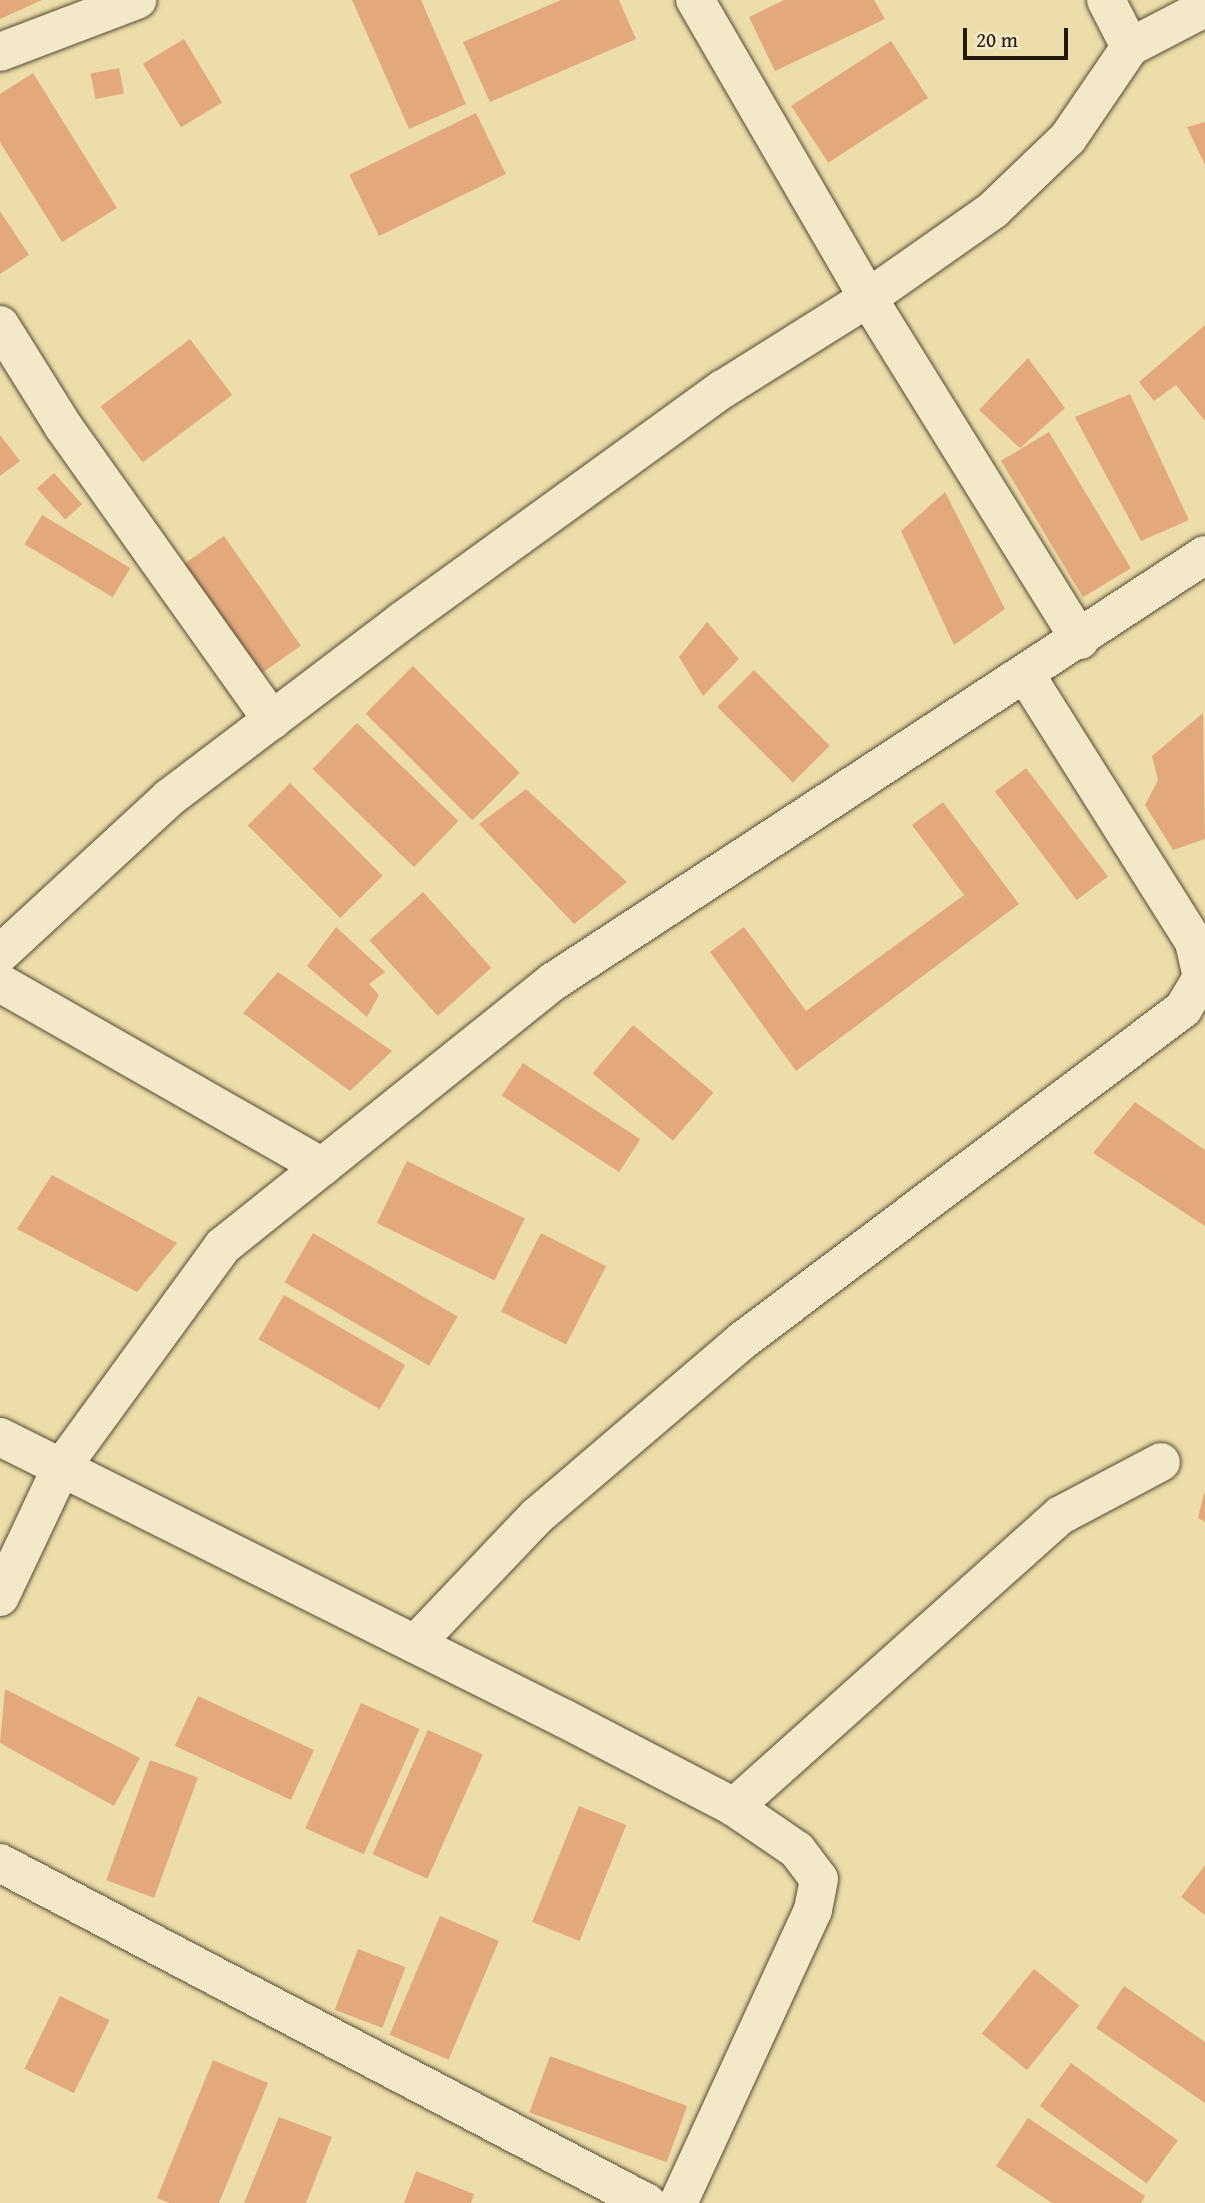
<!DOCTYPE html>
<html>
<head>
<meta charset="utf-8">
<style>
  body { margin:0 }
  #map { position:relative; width:1205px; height:2203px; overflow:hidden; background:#ecddaa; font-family:"Gentium Book Plus",serif }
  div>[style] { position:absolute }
  .building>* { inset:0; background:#e3a97d; transform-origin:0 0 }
  .roads { filter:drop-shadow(0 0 2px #564934) drop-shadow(0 0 2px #564934) }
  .minor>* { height:38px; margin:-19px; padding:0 19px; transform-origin:19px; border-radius:19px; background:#f3e9c8 }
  span { translate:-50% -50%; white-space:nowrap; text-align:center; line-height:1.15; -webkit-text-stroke:5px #f3e9c8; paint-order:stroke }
  .scale { position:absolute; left:963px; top:28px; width:105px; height:32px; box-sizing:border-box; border:4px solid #24180c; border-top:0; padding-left:9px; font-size:21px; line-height:24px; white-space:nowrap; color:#24180c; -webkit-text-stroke:5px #f3e9c8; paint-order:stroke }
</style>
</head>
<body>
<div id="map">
  <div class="building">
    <div style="clip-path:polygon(0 0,42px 0,0 19px)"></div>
    <div style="clip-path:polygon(352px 0,421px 0,466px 104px,409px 129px)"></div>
    <div style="clip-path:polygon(561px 0,619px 0,636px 39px,490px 102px,463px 42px)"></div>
    <div style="clip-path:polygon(784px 0,874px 0,885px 19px,775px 71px,749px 17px)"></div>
    <div style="left:184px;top:39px;width:74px;height:48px;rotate:59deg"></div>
    <div style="left:891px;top:41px;width:68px;height:119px;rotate:57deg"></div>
    <div style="left:119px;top:68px;width:26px;height:29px;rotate:79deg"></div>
    <div style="clip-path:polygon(33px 73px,117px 208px,62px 242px,0 142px,0 94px)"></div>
    <div style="left:476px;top:113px;width:68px;height:141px;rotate:64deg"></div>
    <div style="clip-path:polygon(1205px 122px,1205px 165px,1187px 127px)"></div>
    <div style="clip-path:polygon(0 211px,29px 255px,0 274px)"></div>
    <div style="clip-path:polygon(1205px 325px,1205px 421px,1176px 385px,1154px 401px,1139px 382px)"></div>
    <div style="left:190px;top:339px;width:70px;height:112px;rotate:53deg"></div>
    <div style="clip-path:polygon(1028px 358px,1065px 408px,1020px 448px,979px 410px)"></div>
    <div style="clip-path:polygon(1130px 394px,1189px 520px,1141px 541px,1075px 417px)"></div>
    <div style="left:1049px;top:432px;width:159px;height:56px;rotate:59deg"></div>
    <div style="clip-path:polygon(0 435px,20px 461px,0 476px)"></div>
    <div style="left:54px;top:473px;width:42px;height:23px;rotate:48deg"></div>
    <div style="clip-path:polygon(945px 492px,1005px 609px,954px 645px,901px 531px)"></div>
    <div style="left:42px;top:515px;width:103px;height:34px;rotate:31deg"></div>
    <div style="left:224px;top:536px;width:134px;height:55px;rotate:55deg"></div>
    <div style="clip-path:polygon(707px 622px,739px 659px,703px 696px,679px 657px)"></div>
    <div style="left:413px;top:666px;width:151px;height:67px;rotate:45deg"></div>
    <div style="left:754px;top:670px;width:107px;height:52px;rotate:45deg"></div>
    <div style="clip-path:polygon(1203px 713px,1205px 839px,1173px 850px,1145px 805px,1158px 780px,1152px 756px)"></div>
    <div style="left:357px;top:723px;width:141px;height:64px;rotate:44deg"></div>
    <div style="left:1026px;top:768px;width:136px;height:39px;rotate:53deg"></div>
    <div style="left:290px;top:783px;width:131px;height:60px;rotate:45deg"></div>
    <div style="clip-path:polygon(526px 789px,627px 882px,574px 924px,479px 824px)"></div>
    <div style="clip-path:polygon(943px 802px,1019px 904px,796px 1071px,710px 952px,744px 927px,806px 1011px,964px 895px,912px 825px)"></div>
    <div style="left:423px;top:892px;width:102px;height:72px;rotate:48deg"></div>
    <div style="clip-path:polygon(336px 927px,385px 972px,369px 984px,379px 995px,367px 1017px,307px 966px)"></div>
    <div style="clip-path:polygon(278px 972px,392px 1051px,350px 1091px,243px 1013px)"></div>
    <div style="left:633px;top:1025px;width:105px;height:63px;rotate:40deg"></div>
    <div style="left:523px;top:1063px;width:140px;height:39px;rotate:33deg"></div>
    <div style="clip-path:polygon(1135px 1102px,1205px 1150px,1205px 1226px,1093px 1153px)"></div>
    <div style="left:407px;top:1161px;width:131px;height:69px;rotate:26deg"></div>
    <div style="clip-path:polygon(52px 1175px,177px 1243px,137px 1292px,17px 1229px)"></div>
    <div style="left:313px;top:1233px;width:167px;height:57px;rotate:30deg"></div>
    <div style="left:541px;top:1233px;width:73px;height:88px;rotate:27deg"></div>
    <div style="left:284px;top:1295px;width:140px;height:51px;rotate:30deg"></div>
    <div style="clip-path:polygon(1204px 1493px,1205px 1494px,1205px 1522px,1198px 1518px)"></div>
    <div style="clip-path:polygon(5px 1689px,140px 1758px,114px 1806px,0 1743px)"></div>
    <div style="left:198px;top:1696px;width:128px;height:55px;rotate:25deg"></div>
    <div style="left:361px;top:1703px;width:64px;height:137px;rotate:24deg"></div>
    <div style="left:428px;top:1730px;width:60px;height:136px;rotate:24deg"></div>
    <div style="left:150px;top:1760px;width:51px;height:128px;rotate:20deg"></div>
    <div style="left:579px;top:1806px;width:51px;height:125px;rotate:22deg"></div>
    <div style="clip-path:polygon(1205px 1865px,1205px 1915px,1181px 1897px)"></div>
    <div style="left:440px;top:1916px;width:64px;height:129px;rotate:23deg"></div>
    <div style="left:358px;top:1949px;width:51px;height:65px;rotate:21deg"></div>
    <div style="left:1034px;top:1969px;width:58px;height:83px;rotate:39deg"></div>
    <div style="clip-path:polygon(1124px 1986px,1205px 2042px,1205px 2103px,1096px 2028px)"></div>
    <div style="left:60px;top:1996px;width:55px;height:81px;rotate:26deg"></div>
    <div style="left:550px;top:2056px;width:146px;height:60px;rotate:20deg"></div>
    <div style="clip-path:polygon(213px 2060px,268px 2083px,219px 2203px,169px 2203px,157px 2198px)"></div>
    <div style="left:1071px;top:2063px;width:132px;height:53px;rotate:36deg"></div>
    <div style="clip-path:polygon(279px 2117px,332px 2137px,306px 2203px,244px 2203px)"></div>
    <div style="clip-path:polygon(1028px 2118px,1145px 2196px,1141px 2203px,1052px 2203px,996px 2166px)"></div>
    <div style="clip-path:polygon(416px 2171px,474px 2194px,471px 2203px,404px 2203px)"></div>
  </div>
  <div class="roads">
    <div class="minor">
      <div style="left:1106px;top:0;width:53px;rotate:62.9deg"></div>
      <div style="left:0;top:52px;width:147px;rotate:-20.8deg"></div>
      <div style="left:0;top:325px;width:119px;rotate:58deg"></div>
      <div style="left:63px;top:426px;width:361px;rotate:54.6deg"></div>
      <div style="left:1080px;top:640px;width:402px;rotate:-121.8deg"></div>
      <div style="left:868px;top:298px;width:153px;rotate:-35.1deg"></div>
      <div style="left:993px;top:210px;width:104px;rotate:-43.8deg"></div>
      <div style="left:1068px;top:138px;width:110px;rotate:-55.7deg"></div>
      <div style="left:1130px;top:47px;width:85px;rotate:-27.5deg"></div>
      <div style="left:0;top:954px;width:230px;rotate:-42.7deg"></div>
      <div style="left:169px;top:798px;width:293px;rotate:-37.2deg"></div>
      <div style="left:402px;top:621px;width:396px;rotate:-35.9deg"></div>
      <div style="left:723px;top:389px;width:171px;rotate:-32.1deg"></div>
      <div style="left:868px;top:298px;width:345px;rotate:-120.1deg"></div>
      <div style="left:0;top:983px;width:371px;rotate:29.7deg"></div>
      <div style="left:0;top:1437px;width:631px;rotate:26.52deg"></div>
      <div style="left:565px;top:1719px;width:191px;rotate:27.5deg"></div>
      <div style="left:734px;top:1807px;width:76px;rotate:34.3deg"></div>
      <div style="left:797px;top:1850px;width:36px;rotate:53deg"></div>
      <div style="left:819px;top:1879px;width:32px;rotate:101deg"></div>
      <div style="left:813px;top:1910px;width:323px;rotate:114.7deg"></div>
      <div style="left:0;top:1597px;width:143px;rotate:-64.7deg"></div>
      <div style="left:61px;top:1468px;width:275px;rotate:-53.9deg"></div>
      <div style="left:223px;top:1246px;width:424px;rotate:-38.7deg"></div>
      <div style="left:554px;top:981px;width:778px;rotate:-33.2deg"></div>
      <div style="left:415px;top:1644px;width:177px;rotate:-46.4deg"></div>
      <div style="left:537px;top:1516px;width:271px;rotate:-40.5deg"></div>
      <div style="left:743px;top:1340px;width:551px;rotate:-36.95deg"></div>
      <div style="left:1183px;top:1009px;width:37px;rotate:-59deg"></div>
      <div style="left:1202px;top:977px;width:36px;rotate:-103deg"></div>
      <div style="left:1194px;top:942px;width:315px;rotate:-122.2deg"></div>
      <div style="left:734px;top:1807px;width:438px;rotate:-41.8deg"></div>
      <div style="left:1061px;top:1515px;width:113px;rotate:-27.9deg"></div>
      <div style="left:0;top:1863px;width:731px;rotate:27.72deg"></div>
    </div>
  </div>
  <div class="scale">20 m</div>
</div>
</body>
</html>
